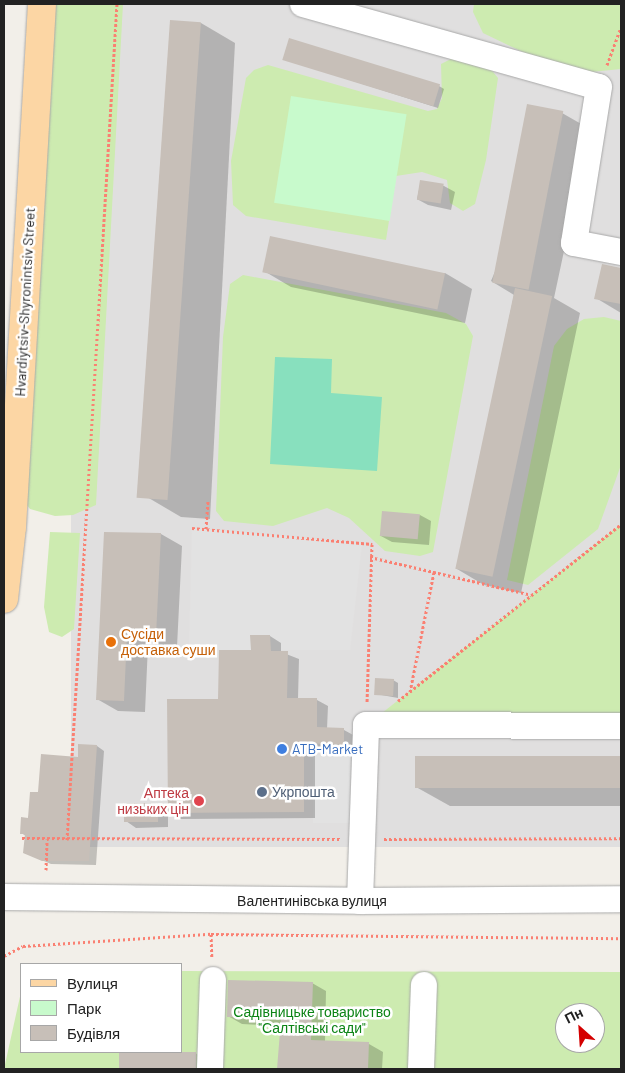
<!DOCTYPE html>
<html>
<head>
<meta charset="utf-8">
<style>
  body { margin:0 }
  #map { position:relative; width:625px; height:1073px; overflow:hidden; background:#f2efe9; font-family:Barlow,sans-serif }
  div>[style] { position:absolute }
  .residential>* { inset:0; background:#e0dfdf; transform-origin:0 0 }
  .grass>* { inset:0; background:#cdebb0 }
  .park>* { inset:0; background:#c8facc; transform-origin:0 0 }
  .pitch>* { inset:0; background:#88e0be }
  .parking>* { inset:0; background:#e2e2e2; transform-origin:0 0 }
  .shadow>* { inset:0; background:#0003 }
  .building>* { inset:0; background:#c7bfb8; transform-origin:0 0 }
  .path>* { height:3px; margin-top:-1.5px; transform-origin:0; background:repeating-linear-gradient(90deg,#fa8072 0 2.5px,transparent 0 5px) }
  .roads { filter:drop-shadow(0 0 1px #a9a9a9) drop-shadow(0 0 1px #a9a9a9) }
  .minor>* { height:26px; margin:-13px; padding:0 13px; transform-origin:13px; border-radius:13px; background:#fff }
  .major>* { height:28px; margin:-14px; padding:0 14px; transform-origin:14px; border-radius:14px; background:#fcd6a4 }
  .dots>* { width:14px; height:14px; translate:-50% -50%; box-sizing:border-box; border:2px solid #fff; border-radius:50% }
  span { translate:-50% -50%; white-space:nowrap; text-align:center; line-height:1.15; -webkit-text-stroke:5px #fff; paint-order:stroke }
  .street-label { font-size:14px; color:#222 }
  .food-label { font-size:14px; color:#c56008 }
  .left { translate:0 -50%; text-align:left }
  .shop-label { font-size:14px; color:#366cbe }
  .service-label { font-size:14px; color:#4e5e75 }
  .health-label { font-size:14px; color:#be3a42 }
  .right { translate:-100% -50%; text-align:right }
  .park-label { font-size:14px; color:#0c8416 }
  .frame { position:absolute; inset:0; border:5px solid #222; pointer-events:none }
  .legend { position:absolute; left:20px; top:963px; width:162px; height:90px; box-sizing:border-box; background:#fff; border:1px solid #a7a7a7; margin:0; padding:6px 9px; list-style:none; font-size:15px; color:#222 }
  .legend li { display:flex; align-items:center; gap:10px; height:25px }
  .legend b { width:25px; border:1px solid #a7a7a7 }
  .north { position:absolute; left:555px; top:1003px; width:50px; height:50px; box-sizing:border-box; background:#fff; border:1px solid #a7a7a7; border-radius:50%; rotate:334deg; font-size:14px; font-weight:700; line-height:20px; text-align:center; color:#222 }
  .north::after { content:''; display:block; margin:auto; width:18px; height:22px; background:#d40000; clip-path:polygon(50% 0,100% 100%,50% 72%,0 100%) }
</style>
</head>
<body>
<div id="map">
  <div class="residential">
    <div style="left:71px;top:4px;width:550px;height:843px"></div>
  </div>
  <div class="grass">
    <div style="clip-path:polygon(53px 4px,123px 4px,96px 505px,73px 515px,55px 516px,30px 509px,20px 496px)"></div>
    <div style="clip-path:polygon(474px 4px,621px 4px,621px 69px,591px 72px,548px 64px,483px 33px,473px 12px)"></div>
    <div style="clip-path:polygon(459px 55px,489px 67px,498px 78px,486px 160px,475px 204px,463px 211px,450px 203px,447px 180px,422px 172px,396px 176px,386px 240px,246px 216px,233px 205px,231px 161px,246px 78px,254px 70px,268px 65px,428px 111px,437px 109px,442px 98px,441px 64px)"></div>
    <div style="clip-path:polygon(243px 275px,446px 313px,466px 324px,473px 336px,433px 552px,420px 556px,385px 551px,349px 518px,327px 508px,273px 526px,224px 521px,216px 511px,223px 337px,230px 284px)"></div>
    <div style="clip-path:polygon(604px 317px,621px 321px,621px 465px,598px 529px,528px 585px,507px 580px,554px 346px,567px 329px,584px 319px)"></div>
    <div style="clip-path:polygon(621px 524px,621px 715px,382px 713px)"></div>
    <div style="clip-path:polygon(50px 532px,80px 533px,74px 629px,62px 637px,49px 632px,44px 607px)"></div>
    <div style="clip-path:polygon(evenodd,181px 971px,621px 972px,621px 1069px,4px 1069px,21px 992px,21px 1052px,181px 1052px,181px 971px,565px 1013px,595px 1013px,595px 1043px,565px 1043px,565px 1013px)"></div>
  </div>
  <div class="park">
    <div style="left:291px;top:96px;width:117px;height:108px;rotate:9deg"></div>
  </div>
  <div class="pitch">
    <div style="clip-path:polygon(275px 357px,332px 359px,331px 393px,382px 397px,377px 471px,270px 464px)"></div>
  </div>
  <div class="parking">
    <div style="clip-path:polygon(192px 528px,362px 543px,350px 650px,189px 650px)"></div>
    <div style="left:313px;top:755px;width:37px;height:68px"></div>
  </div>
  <div class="shadow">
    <div style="clip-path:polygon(171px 22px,201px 23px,235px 43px,210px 519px,181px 517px,147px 497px)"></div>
    <div style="clip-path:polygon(284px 59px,439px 86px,444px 89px,438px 108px)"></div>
    <div style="clip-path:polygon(562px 113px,590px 129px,554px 298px,580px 313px,521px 593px,484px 585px,457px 569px,514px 295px,491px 281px)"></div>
    <div style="clip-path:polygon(421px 181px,444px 186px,455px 192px,451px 210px,428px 205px,417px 199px)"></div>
    <div style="clip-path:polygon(603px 265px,621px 269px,621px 313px,596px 298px)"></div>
    <div style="clip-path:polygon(264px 271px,445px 273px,472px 289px,465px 323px,291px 287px)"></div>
    <div style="clip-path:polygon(420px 515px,431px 521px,429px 545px,392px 542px,381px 536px)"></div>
    <div style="clip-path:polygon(106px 533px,161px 534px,182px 546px,177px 647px,148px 645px,145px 712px,118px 711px,97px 699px)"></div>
    <div style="clip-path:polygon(270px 636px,281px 643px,281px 652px,299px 659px,298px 699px,317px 700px,328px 706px,327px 729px,344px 730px,355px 736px,354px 750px,315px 749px,315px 818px,180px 819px,168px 812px,168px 827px,136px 828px,126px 821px,157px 804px,169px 811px,219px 700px,252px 652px,252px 637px)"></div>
    <div style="clip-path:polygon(393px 680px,398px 683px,398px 698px,376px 694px)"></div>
    <div style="clip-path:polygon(97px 746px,104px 751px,96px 865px,51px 864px,32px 856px,26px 836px,21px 833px,39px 793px)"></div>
    <div style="clip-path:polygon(416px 757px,621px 757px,621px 806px,450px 806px,416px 787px)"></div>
    <div style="clip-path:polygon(312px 983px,326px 991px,325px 1042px,369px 1044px,383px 1052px,382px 1069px,279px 1069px,282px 1026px,242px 1024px,228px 1016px)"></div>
    <div style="clip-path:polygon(120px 1052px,195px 1053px,211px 1063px,211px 1069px,119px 1069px)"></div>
  </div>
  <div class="building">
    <div style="left:170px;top:20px;width:31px;height:479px;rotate:4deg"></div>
    <div style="left:289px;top:38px;width:158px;height:23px;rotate:17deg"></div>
    <div style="left:527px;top:104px;width:37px;height:182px;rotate:11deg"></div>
    <div style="left:420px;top:180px;width:24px;height:20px;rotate:9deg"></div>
    <div style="left:270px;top:236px;width:179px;height:37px;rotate:12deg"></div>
    <div style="clip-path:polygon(602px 264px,621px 268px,621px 304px,594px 299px)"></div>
    <div style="left:515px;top:288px;width:38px;height:287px;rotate:12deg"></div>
    <div style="left:382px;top:511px;width:38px;height:25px;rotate:5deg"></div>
    <div style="clip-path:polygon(104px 532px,161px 533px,156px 636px,127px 634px,124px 701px,96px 700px)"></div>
    <div style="clip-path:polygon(250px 635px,270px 635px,271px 651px,288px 651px,287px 698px,317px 698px,317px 727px,344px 728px,344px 745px,304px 743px,304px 812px,168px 813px,167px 699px,218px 699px,219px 650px,251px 650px)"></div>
    <div style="left:375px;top:678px;width:19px;height:17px;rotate:3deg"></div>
    <div style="clip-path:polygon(78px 744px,97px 745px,89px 861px,42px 861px,23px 853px,25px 834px,20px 834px,21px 817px,28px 818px,30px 792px,38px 792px,41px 754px,78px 757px)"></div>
    <div style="left:415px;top:756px;width:206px;height:32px"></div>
    <div style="left:124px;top:803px;width:34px;height:19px"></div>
    <div style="clip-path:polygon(228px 980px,313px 982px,311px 1040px,369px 1042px,368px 1069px,277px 1069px,281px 1019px,227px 1017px)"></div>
    <div style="left:119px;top:1052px;width:77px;height:17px"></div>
  </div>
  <div class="path">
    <div style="left:607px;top:65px;width:40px;rotate:-69.8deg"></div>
    <div style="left:192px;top:528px;width:181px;rotate:5.1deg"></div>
    <div style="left:372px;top:544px;width:158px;rotate:91.8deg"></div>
    <div style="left:206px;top:529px;width:29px;rotate:-86deg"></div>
    <div style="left:370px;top:557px;width:166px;rotate:13.2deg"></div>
    <div style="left:410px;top:692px;width:122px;rotate:-78.7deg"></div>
    <div style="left:398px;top:701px;width:285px;rotate:-38.4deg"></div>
    <div style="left:22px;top:838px;width:319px;rotate:0.2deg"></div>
    <div style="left:384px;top:839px;width:237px;rotate:-0.2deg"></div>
    <div style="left:67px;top:840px;width:837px;rotate:-86.58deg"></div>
    <div style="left:46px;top:870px;width:31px;rotate:-88deg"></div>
    <div style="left:211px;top:934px;width:24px;rotate:88deg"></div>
    <div style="left:4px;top:956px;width:21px;rotate:-28deg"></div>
    <div style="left:23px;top:946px;width:188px;rotate:-3.7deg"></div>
    <div style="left:211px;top:934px;width:410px;rotate:0.6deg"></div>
  </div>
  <div class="roads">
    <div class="minor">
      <div style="left:303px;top:4px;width:307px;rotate:15.7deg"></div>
      <div style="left:599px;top:87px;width:158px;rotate:99.1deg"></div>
      <div style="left:574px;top:243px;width:48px;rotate:10.8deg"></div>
      <div style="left:4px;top:897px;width:356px;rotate:0.6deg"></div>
      <div style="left:360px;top:901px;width:261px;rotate:-0.4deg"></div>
      <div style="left:360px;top:901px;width:176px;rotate:-88deg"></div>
      <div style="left:366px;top:725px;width:255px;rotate:0.2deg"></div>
      <div style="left:210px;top:1069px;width:89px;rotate:-88.1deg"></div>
      <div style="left:421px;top:1069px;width:84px;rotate:-88deg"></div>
    </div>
    <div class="major">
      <div style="left:4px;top:599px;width:72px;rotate:-83.7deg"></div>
      <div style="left:12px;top:527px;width:524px;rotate:-86.72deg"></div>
    </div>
  </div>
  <div class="dots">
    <div style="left:111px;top:642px;background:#e8710a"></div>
    <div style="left:282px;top:749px;background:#3f7fe0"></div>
    <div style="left:262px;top:792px;background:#5c6f8a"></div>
    <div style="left:199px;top:801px;background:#e0444e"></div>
  </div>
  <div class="street-label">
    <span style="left:25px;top:302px;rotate:-87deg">Hvardiytsiv-Shyronintsiv Street</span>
    <span style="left:312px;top:901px">Валентинівська вулиця</span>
  </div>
  <div class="food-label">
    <span class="left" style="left:121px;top:642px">Сусіди<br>доставка суши</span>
  </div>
  <div class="shop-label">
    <span class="left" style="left:292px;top:749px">ATB-Market</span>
  </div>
  <div class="service-label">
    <span class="left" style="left:272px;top:792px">Укрпошта</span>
  </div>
  <div class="health-label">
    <span class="right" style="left:189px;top:801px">Аптека<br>низьких цін</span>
  </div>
  <div class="park-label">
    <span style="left:312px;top:1020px">Садівницьке товариство<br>"Салтівські сади"</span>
  </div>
  <div class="frame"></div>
  <ul class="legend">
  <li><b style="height:6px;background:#fcd6a4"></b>Вулиця</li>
  <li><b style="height:14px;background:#c8facc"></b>Парк</li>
  <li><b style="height:14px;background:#c7bfb8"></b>Будівля</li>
  </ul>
  <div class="north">Пн</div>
</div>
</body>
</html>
